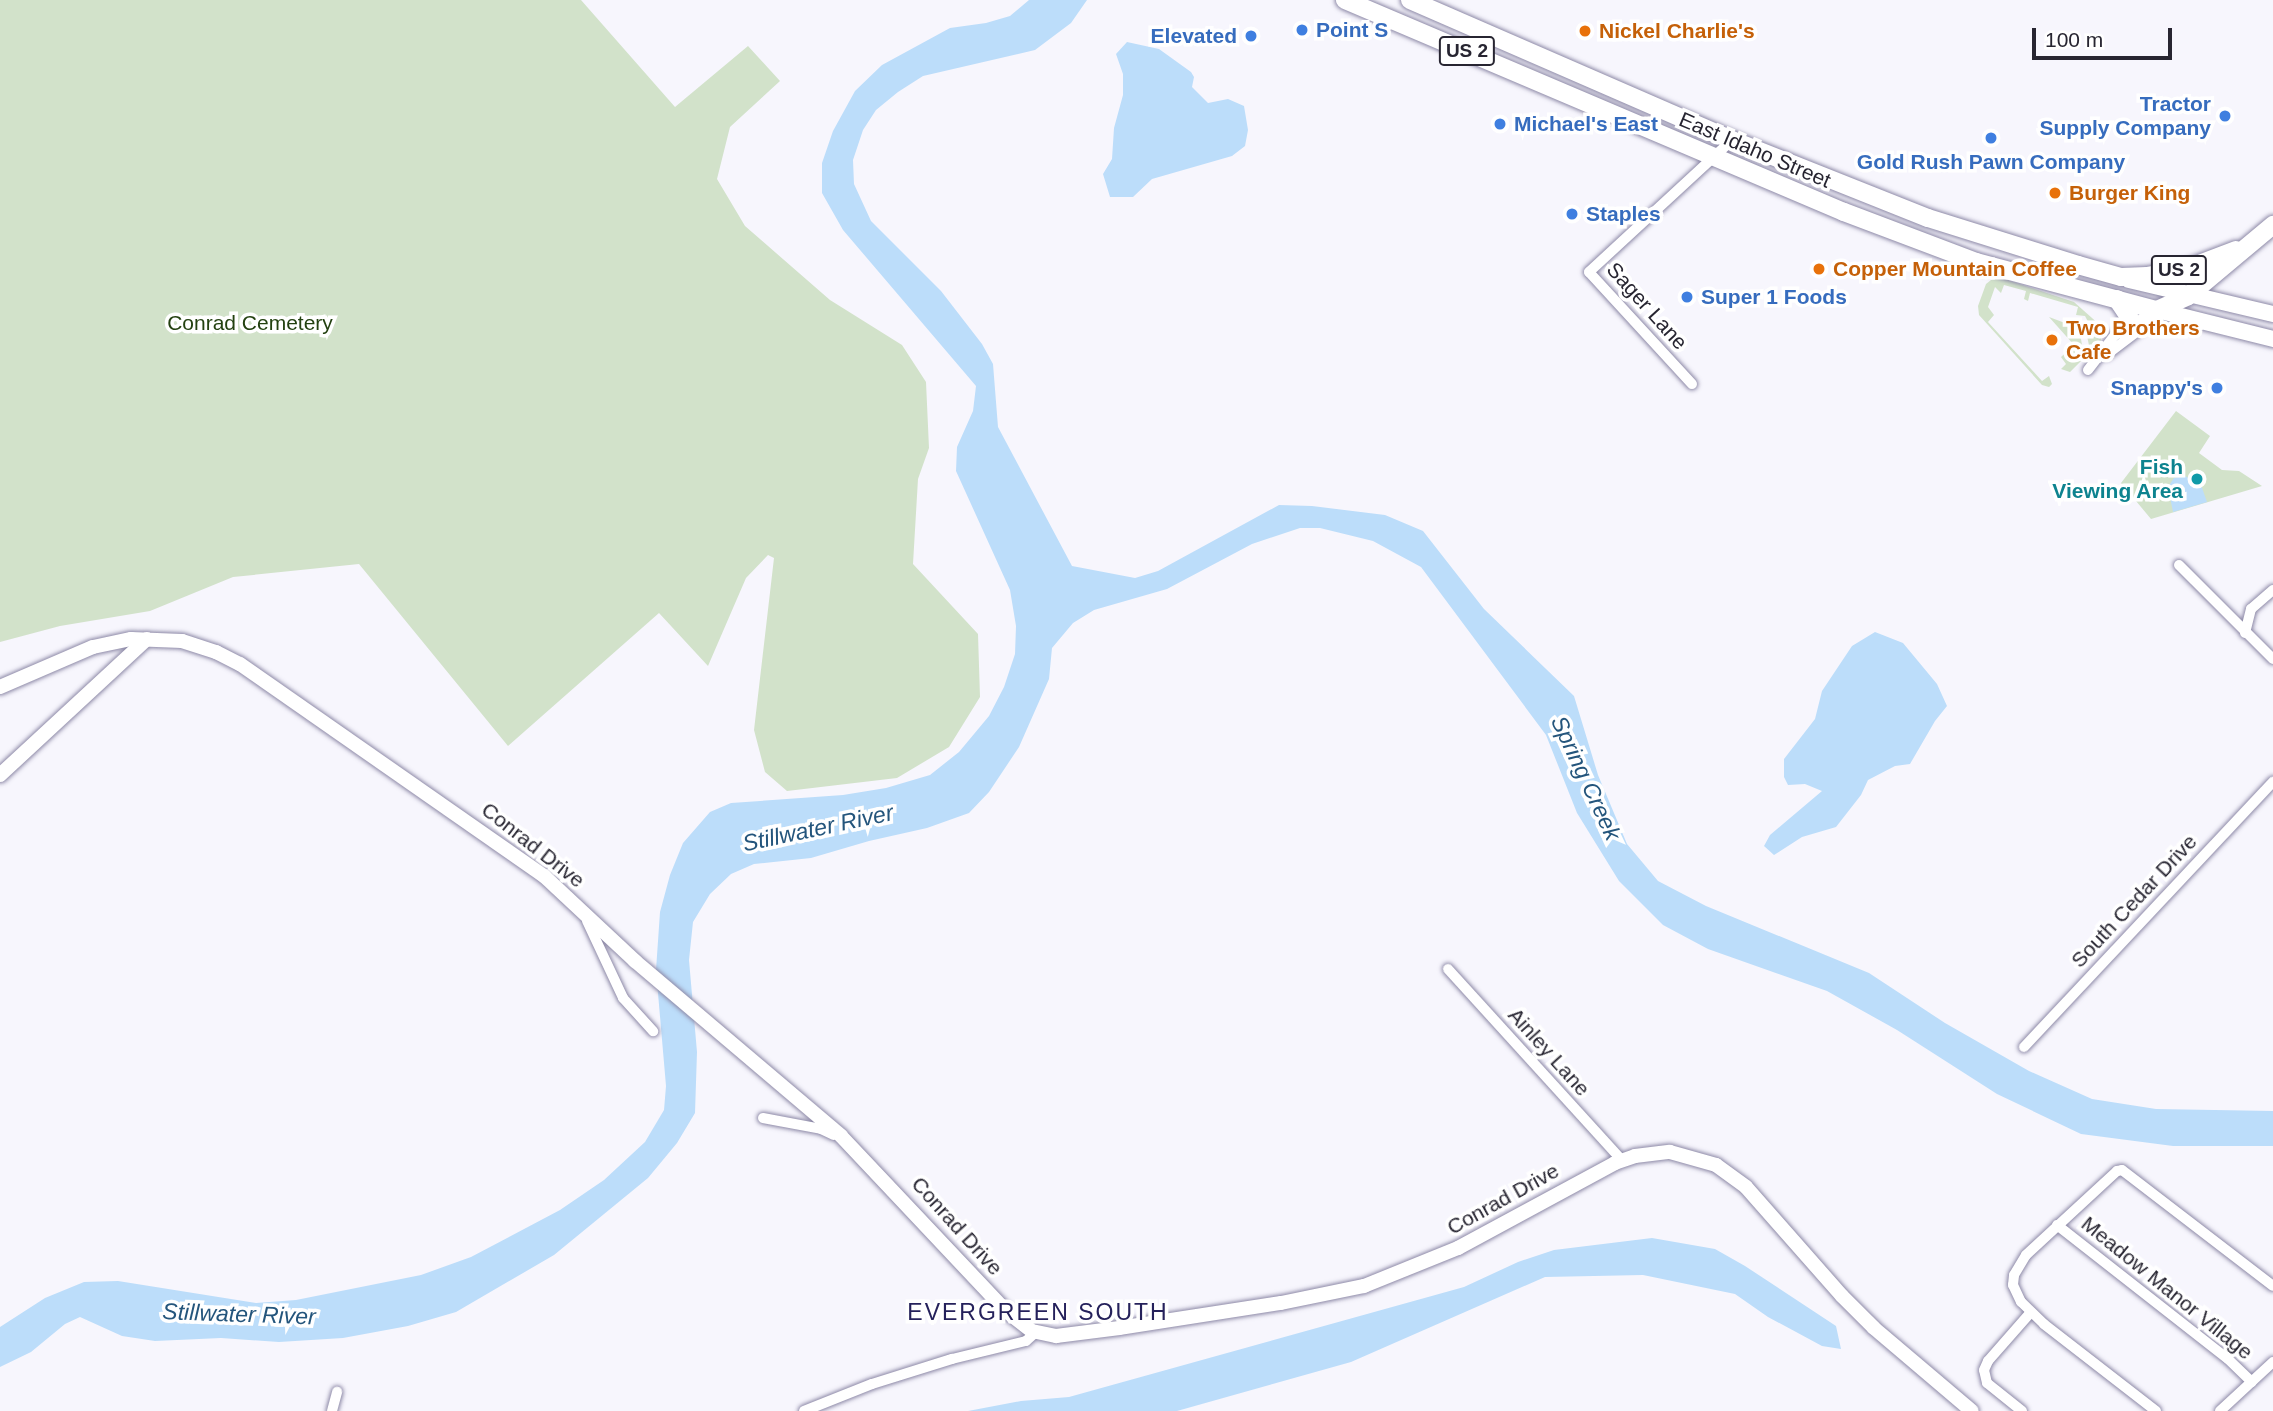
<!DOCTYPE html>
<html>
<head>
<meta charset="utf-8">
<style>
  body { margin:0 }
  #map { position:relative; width:2273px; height:1411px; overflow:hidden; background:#f7f6fd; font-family:Arial,sans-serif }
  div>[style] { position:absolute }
  .green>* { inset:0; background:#d2e2ca }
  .water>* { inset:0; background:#bcddfa }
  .roads { filter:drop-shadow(0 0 2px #8d89a7) drop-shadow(0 0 2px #8d89a7) }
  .street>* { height:10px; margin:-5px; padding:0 5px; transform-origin:5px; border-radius:5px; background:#fff }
  .secondary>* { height:14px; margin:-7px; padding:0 7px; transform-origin:7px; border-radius:7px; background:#fff }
  .primary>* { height:16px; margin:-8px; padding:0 8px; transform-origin:8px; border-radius:8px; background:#fff }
  .highway>* { height:18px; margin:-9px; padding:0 9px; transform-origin:9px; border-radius:9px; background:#fff }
  .dots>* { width:19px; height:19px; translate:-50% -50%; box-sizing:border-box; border:4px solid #fff; border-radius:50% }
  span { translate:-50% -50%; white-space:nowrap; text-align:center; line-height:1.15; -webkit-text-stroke:7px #fff; paint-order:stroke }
  .shield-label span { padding:2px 5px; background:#fff; border:2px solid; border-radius:5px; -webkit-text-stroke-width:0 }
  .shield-label { font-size:19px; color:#272531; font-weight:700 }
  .shop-label { font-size:21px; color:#366cbe; font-weight:700 }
  .left { translate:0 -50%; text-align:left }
  .right { translate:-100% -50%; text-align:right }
  .food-label { font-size:21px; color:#c56008; font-weight:700 }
  .street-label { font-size:21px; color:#272531 }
  .park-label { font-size:21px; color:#234110 }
  .culture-label { font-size:21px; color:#0d838f; font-weight:700 }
  .water-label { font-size:23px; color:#24557c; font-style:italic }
  .neighbourhood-label { font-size:23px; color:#25215b; letter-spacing:2px }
  .scale { position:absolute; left:2032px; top:28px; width:140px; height:32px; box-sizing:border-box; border:4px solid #272531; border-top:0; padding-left:9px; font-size:21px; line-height:24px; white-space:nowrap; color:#272531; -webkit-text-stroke:5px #fff; paint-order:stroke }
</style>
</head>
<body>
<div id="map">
  <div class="green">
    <div style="clip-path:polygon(0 0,581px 0,675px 107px,748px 46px,780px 81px,730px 127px,717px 179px,745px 226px,830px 300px,902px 345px,926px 382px,929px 448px,918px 479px,913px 564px,978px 634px,980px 697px,949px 747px,897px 778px,787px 791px,765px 772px,754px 730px,774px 558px,768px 555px,746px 578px,708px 666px,659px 613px,508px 746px,359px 564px,233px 577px,150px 611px,60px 626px,0 642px)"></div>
    <div style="clip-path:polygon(1996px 276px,2074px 302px,2101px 326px,2101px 342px,2090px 350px,2087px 336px,2095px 335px,2085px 316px,2076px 315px,2078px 307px,2030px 293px,2028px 301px,2024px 299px,2026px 291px,2004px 285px,2001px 293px,1995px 287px,1988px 307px,1994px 315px,1988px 322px,2042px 381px,2049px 376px,2052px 384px,2049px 387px,2042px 385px,1979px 315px,1978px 306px,1986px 284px)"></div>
    <div style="clip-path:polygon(2049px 317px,2073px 326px,2081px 339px,2083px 351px,2081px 361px,2070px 372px,2061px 369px,2066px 364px,2061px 357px,2074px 345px)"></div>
    <div style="clip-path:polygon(2176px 411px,2210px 436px,2199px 453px,2222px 470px,2239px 471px,2262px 486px,2151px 519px,2121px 483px)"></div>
  </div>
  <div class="water">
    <div style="clip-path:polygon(1029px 0,1087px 0,1071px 23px,1035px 50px,923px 76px,898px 92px,876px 110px,863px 130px,853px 160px,854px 184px,871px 221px,941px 291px,982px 344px,993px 364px,998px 427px,1072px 566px,1135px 578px,1158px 571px,1279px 505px,1312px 506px,1385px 515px,1423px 531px,1484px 609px,1574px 696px,1598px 775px,1627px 844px,1658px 881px,1706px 906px,1869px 973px,1945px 1023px,2029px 1071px,2092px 1099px,2156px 1109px,2273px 1111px,2273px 1146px,2173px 1146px,2081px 1134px,1997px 1094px,1897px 1030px,1827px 991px,1708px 949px,1663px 925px,1619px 881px,1577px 813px,1546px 735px,1421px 567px,1373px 541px,1320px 528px,1300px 528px,1252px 544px,1167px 589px,1094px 610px,1073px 623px,1052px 648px,1049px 679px,1019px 747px,989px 792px,969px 813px,927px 828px,869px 841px,811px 858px,754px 864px,731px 874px,710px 894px,693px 922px,689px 960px,697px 1052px,695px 1113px,677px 1143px,648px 1178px,554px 1255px,456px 1312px,408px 1326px,343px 1338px,279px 1342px,221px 1338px,155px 1341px,122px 1336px,80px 1317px,65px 1324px,31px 1352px,0 1367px,0 1327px,45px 1298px,84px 1282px,118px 1281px,256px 1303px,296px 1300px,421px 1275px,471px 1257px,560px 1210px,604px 1180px,645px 1142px,664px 1110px,666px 1086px,656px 970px,660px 912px,670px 875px,683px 843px,710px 812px,731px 803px,843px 795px,886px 788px,930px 775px,959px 752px,989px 716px,1004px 687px,1015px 654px,1016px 626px,1010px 590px,956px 471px,957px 447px,973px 411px,976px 386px,843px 230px,822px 193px,822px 163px,833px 131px,855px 91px,882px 65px,950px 28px,986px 23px,1010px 16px)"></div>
    <div style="clip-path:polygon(1127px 42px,1159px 49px,1191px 72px,1194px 77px,1192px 87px,1208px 103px,1228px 99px,1244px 106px,1248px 130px,1245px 146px,1232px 156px,1152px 179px,1133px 197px,1110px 197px,1103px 174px,1112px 159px,1114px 128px,1123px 95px,1123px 74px,1116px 54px)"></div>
    <div style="clip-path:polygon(2185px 476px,2201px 485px,2207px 502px,2173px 512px,2168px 487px,2174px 478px)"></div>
    <div style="clip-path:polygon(1875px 632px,1903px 643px,1937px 684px,1947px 706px,1935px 721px,1910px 764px,1895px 766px,1868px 780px,1861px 795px,1836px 827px,1802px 837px,1774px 855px,1764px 846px,1770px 835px,1822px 791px,1805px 784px,1788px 785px,1784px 777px,1784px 759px,1815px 719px,1822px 691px,1852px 646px)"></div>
    <div style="clip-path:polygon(1652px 1238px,1715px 1249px,1745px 1266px,1836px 1326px,1841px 1349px,1822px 1346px,1768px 1317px,1735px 1294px,1643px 1275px,1545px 1277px,1351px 1362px,1177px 1411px,968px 1411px,1021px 1401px,1069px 1397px,1464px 1287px,1518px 1262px,1554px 1250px)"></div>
  </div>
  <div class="roads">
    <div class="street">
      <div style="left:2106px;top:355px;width:63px;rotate:-37.2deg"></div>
      <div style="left:2156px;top:317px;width:7px;rotate:-82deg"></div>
      <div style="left:2088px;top:370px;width:44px;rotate:-52.4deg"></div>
      <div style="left:2115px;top:335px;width:44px;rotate:-31.2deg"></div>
      <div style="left:1692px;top:384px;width:152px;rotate:-132.6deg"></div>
      <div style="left:1589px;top:272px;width:195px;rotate:-42.7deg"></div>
      <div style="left:2179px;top:565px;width:133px;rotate:45deg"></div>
      <div style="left:2245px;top:633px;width:25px;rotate:-76deg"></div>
      <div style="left:2251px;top:609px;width:29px;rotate:-41deg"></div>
      <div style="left:587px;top:921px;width:85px;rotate:64.9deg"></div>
      <div style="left:623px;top:998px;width:45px;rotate:47.7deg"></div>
      <div style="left:1448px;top:969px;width:258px;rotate:47.7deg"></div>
      <div style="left:2024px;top:1047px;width:364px;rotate:-46.8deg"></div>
      <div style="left:763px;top:1118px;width:59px;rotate:10.7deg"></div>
      <div style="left:821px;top:1129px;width:14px;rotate:25deg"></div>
      <div style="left:2057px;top:1225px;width:217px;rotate:38.1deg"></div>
      <div style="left:2228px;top:1359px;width:33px;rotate:44deg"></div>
      <div style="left:332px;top:1411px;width:20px;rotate:-75deg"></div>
      <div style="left:804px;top:1411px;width:73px;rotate:-21.7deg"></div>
      <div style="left:872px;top:1384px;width:84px;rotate:-17.4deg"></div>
      <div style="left:952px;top:1359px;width:76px;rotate:-13.7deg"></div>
      <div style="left:1026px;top:1341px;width:13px;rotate:-42deg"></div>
      <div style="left:2022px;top:1411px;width:45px;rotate:-141.3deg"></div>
      <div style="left:1987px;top:1383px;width:13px;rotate:-103deg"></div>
      <div style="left:1984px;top:1370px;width:10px;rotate:-66deg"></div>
      <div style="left:1988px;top:1361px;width:65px;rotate:-48.7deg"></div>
      <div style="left:2156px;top:1411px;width:142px;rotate:-142.2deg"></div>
      <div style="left:2044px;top:1324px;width:32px;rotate:-136deg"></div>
      <div style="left:2021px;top:1302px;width:19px;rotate:-115deg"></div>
      <div style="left:2013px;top:1285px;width:10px;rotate:-84deg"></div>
      <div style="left:2014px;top:1275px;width:23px;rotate:-59deg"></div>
      <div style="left:2026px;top:1255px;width:124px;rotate:-42.7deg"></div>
      <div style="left:2117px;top:1171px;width:5px;rotate:-11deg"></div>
      <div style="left:2122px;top:1170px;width:190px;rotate:37.5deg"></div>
      <div style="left:2220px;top:1411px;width:72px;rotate:-42.8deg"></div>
    </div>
    <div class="secondary">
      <div style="left:0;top:687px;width:101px;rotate:-23.3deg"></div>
      <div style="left:93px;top:647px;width:39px;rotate:-12deg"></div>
      <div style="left:131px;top:639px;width:51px;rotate:2.2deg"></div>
      <div style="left:182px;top:641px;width:36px;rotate:18deg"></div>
      <div style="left:216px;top:652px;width:27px;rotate:27deg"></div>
      <div style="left:240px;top:664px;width:371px;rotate:34.9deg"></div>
      <div style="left:544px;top:876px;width:125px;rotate:43deg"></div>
      <div style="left:635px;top:961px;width:270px;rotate:40.3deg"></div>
      <div style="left:841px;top:1136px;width:241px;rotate:46.7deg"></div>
      <div style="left:1006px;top:1311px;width:33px;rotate:38deg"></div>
      <div style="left:1032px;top:1331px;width:25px;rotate:12deg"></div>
      <div style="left:1056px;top:1336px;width:64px;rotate:-7.2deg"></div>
      <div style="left:1119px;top:1328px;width:164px;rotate:-8.8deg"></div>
      <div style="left:1281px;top:1303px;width:85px;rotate:-11.6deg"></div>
      <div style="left:1364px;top:1286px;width:101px;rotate:-22deg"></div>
      <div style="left:1458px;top:1248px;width:179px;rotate:-28.4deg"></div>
      <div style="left:1615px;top:1163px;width:21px;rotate:-19deg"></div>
      <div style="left:1635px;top:1156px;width:35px;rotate:-7deg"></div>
      <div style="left:1670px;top:1152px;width:48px;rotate:15.8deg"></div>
      <div style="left:1716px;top:1165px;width:37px;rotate:36deg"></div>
      <div style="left:1746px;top:1187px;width:145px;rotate:48.6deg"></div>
      <div style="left:1842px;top:1296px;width:45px;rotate:45deg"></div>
      <div style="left:1874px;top:1328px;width:128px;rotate:40.3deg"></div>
      <div style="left:0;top:775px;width:200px;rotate:-42.8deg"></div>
    </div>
    <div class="primary">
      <div style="left:2129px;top:280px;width:148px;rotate:13.3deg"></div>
      <div style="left:2157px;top:310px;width:120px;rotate:14deg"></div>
    </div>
    <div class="highway">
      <div style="left:1345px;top:0;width:542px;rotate:23.02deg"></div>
      <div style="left:1844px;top:212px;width:141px;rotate:20.7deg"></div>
      <div style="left:1976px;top:262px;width:187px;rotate:14.9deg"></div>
      <div style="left:2157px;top:310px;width:34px;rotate:-24deg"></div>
      <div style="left:2188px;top:296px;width:111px;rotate:-39.9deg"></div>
      <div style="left:1410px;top:0;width:351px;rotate:23.5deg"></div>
      <div style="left:1732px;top:140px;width:211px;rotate:21.7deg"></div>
      <div style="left:1928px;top:218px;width:157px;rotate:17.4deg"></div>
      <div style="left:2078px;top:265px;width:45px;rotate:15.6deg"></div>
      <div style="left:2121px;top:277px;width:26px;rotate:-2deg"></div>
      <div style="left:2147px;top:276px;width:43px;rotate:-10.8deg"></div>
      <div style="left:2189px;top:268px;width:50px;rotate:-21deg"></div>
      <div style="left:2117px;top:299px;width:22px;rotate:56deg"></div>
      <div style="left:2129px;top:317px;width:12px;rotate:110deg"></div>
    </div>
  </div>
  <div class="dots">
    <div style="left:1302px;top:30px;background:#3f7fe0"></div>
    <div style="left:1585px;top:31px;background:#e8710a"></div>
    <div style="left:1251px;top:36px;background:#3f7fe0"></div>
    <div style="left:2225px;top:116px;background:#3f7fe0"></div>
    <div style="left:1500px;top:124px;background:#3f7fe0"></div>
    <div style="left:1991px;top:138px;background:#3f7fe0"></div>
    <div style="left:2055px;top:193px;background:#e8710a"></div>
    <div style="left:1572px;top:214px;background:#3f7fe0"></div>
    <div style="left:1819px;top:269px;background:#e8710a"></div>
    <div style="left:1687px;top:297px;background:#3f7fe0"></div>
    <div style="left:2052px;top:340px;background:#e8710a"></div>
    <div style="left:2217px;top:388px;background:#3f7fe0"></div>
    <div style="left:2197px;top:479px;background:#0f9aa8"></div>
  </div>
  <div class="shield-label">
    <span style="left:1467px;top:51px">US 2</span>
    <span style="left:2179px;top:270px">US 2</span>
  </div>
  <div class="shop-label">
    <span class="left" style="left:1316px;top:30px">Point S</span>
    <span class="right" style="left:1237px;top:36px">Elevated</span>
    <span class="right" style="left:2211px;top:116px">Tractor<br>Supply Company</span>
    <span class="left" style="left:1514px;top:124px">Michael's East</span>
    <span style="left:1991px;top:162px">Gold Rush Pawn Company</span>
    <span class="left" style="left:1586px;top:214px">Staples</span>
    <span class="left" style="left:1701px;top:297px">Super 1 Foods</span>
    <span class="right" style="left:2203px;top:388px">Snappy's</span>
  </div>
  <div class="food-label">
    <span class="left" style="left:1599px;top:31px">Nickel Charlie's</span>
    <span class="left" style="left:2069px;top:193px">Burger King</span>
    <span class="left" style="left:1833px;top:269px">Copper Mountain Coffee</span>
    <span class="left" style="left:2066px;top:340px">Two Brothers<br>Cafe</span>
  </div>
  <div class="street-label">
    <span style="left:1755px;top:150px;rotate:23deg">East Idaho Street</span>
    <span style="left:1647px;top:306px;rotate:48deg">Sager Lane</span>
    <span style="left:533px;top:845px;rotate:38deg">Conrad Drive</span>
    <span style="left:2134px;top:901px;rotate:-47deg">South Cedar Drive</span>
    <span style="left:1549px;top:1052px;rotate:48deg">Ainley Lane</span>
    <span style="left:1503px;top:1199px;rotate:-29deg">Conrad Drive</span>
    <span style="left:957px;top:1226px;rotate:48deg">Conrad Drive</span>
    <span style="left:2167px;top:1288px;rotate:39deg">Meadow Manor Village</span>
  </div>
  <div class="park-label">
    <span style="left:250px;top:323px">Conrad Cemetery</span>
  </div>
  <div class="culture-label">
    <span class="right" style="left:2183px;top:479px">Fish<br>Viewing Area</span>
  </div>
  <div class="water-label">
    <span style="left:1586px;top:778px;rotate:65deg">Spring Creek</span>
    <span style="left:818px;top:828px;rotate:-12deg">Stillwater River</span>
    <span style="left:239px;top:1314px;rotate:2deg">Stillwater River</span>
  </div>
  <div class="neighbourhood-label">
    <span style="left:1038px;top:1312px">EVERGREEN SOUTH</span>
  </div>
  <div class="scale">100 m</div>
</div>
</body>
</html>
